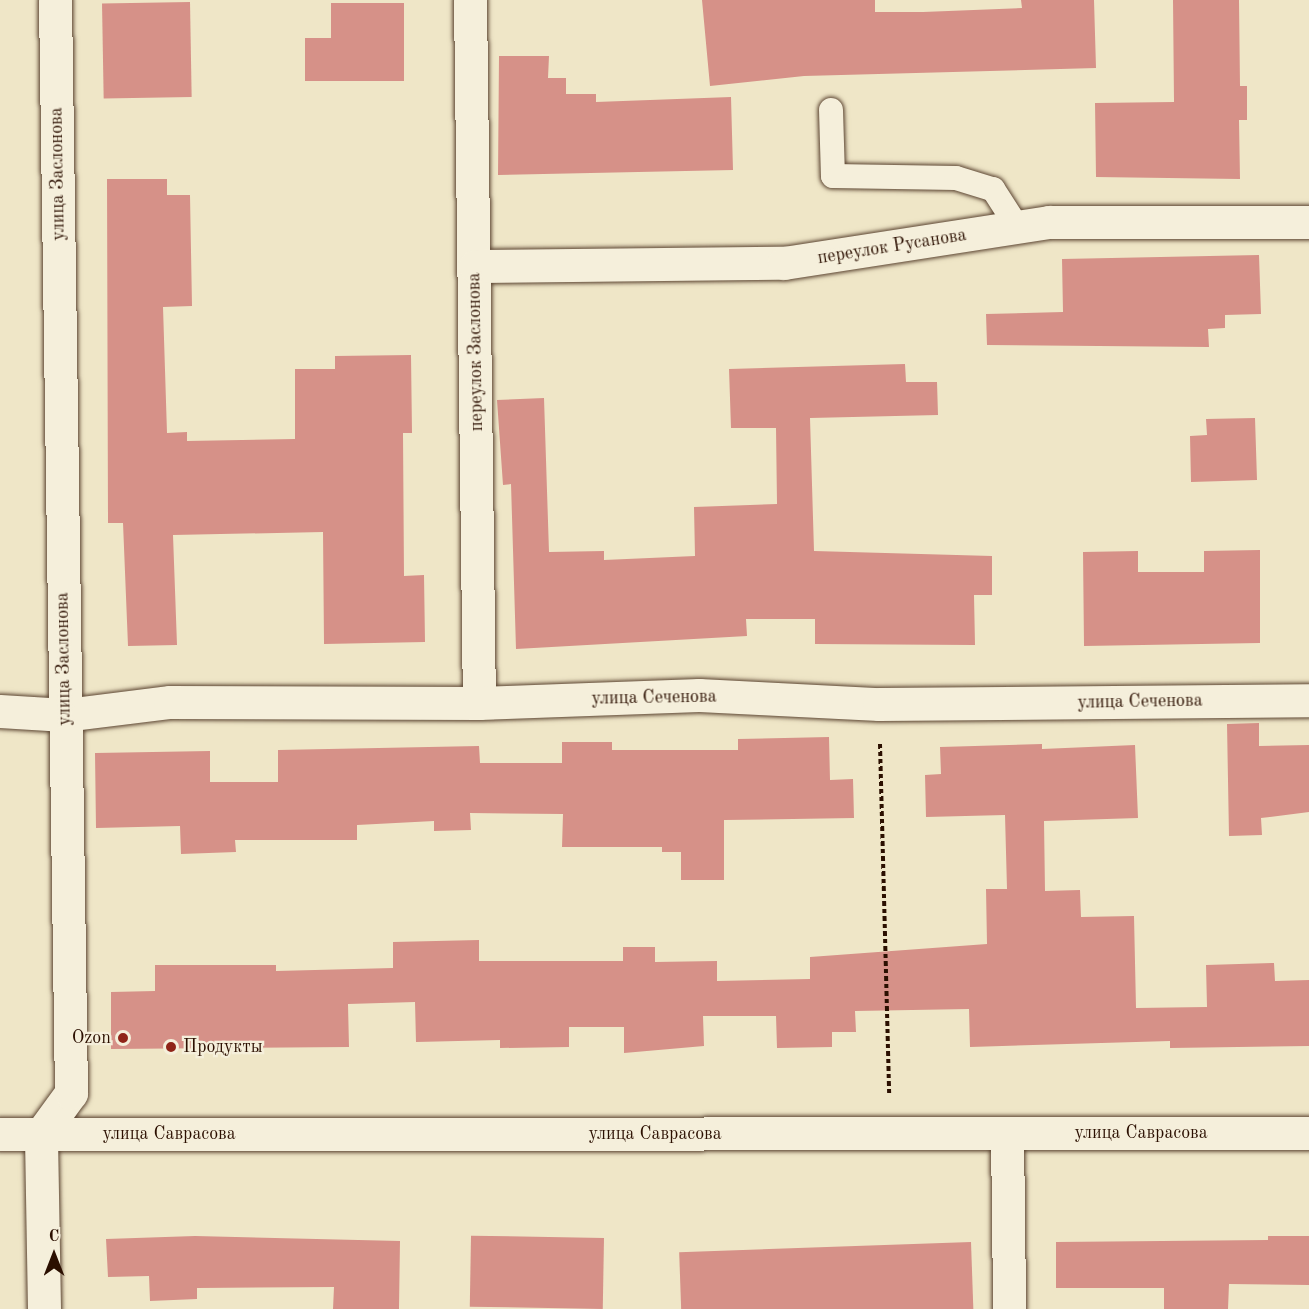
<!DOCTYPE html>
<html>
<head>
<meta charset="utf-8">
<style>
  body { margin:0 }
  #map { position:relative; width:1309px; height:1309px; overflow:hidden; background:#efe6c7; font-family:"Old Standard TT",serif }
  div>[style] { position:absolute }
  .building>* { inset:0; background:#d69188; transform-origin:0 0 }
  .path>* { height:4px; margin-top:-2px; transform-origin:0; background:repeating-linear-gradient(90deg,#2b0f00 0 4.5px,transparent 0 7.5px) }
  .roads { filter:drop-shadow(0 0 2px #5c4532) drop-shadow(0 0 2px #5c4532) }
  .lane>* { height:24px; margin:-12px; padding:0 12px; transform-origin:12px; border-radius:12px; background:#f5efdb }
  .street>* { height:33px; margin:-16.5px; padding:0 16.5px; transform-origin:16.5px; border-radius:16.5px; background:#f5efdb }
  .secondary>* { height:33px; margin:-16.5px; padding:0 16.5px; transform-origin:16.5px; border-radius:16.5px; background:#f5efdb }
  .dots>* { width:16px; height:16px; translate:-50% -50%; box-sizing:border-box; border:3px solid #f5efdb; border-radius:50% }
  span { translate:-50% -50%; white-space:nowrap; text-align:center; line-height:1.15; -webkit-text-stroke:4.5px #f5efdb; paint-order:stroke }
  .street-label { font-size:18px; color:#2b0f00 }
  .poi-label { font-size:18px; color:#2b0f00 }
  .right { translate:-100% -50%; text-align:right }
  .left { translate:0 -50%; text-align:left }
  .north { position:absolute; left:24px; top:1225px; width:60px; height:60px; -webkit-text-stroke:4px #f5efdb; paint-order:stroke; rotate:0deg; font-size:16px; font-weight:700; line-height:24px; text-align:center; color:#2b0f00 }
  .north::after { content:''; display:block; margin:auto; width:21px; height:27px; background:#2b0f00; clip-path:polygon(50% 0,100% 100%,50% 72%,0 100%) }
</style>
</head>
<body>
<div id="map">
  <div class="building">
    <div style="clip-path:polygon(702px 0,875px 0,875px 12px,923px 12px,1022px 8px,1021px 0,1094px 0,1096px 68px,804px 76px,710px 86px)"></div>
    <div style="clip-path:polygon(1173px 0,1239px 0,1240px 86px,1247px 86px,1247px 120px,1239px 120px,1240px 179px,1096px 177px,1095px 103px,1174px 102px)"></div>
    <div style="left:190px;top:2px;width:95px;height:88px;rotate:89deg"></div>
    <div style="clip-path:polygon(331px 3px,404px 3px,404px 81px,305px 81px,305px 38px,331px 38px)"></div>
    <div style="clip-path:polygon(499px 56px,549px 56px,548px 78px,566px 78px,566px 94px,596px 94px,596px 102px,731px 97px,733px 170px,498px 175px)"></div>
    <div style="clip-path:polygon(107px 179px,167px 179px,167px 195px,190px 195px,192px 306px,163px 307px,167px 433px,187px 432px,187px 441px,295px 439px,295px 369px,335px 369px,335px 356px,411px 355px,412px 433px,403px 433px,404px 576px,424px 575px,425px 642px,324px 644px,323px 532px,173px 535px,177px 645px,128px 646px,123px 523px,108px 523px)"></div>
    <div style="clip-path:polygon(1259px 255px,1261px 314px,1225px 315px,1225px 328px,1208px 329px,1209px 347px,987px 345px,986px 314px,1063px 312px,1062px 259px)"></div>
    <div style="clip-path:polygon(905px 364px,906px 382px,937px 382px,938px 415px,810px 418px,814px 551px,992px 556px,992px 595px,974px 595px,975px 645px,815px 644px,815px 619px,746px 619px,747px 636px,516px 649px,511px 484px,503px 485px,497px 400px,544px 398px,549px 552px,604px 551px,604px 560px,695px 556px,694px 507px,777px 504px,776px 428px,731px 428px,729px 369px)"></div>
    <div style="clip-path:polygon(1255px 418px,1257px 480px,1191px 482px,1190px 436px,1207px 435px,1206px 419px)"></div>
    <div style="clip-path:polygon(1260px 550px,1260px 643px,1084px 646px,1083px 552px,1138px 551px,1138px 572px,1204px 572px,1204px 551px)"></div>
    <div style="clip-path:polygon(1259px 723px,1259px 746px,1309px 745px,1309px 812px,1261px 818px,1262px 835px,1229px 836px,1227px 724px)"></div>
    <div style="clip-path:polygon(829px 737px,830px 780px,853px 779px,854px 818px,724px 820px,724px 880px,681px 880px,681px 852px,662px 852px,662px 847px,562px 847px,563px 814px,470px 813px,471px 830px,434px 831px,434px 821px,357px 825px,357px 840px,235px 840px,236px 852px,181px 854px,180px 826px,96px 828px,95px 753px,210px 751px,210px 782px,278px 782px,278px 750px,479px 746px,480px 763px,562px 763px,562px 742px,612px 742px,612px 750px,738px 750px,738px 739px)"></div>
    <div style="clip-path:polygon(1042px 744px,1042px 749px,1135px 745px,1138px 818px,1044px 821px,1045px 891px,1080px 890px,1081px 917px,1134px 916px,1136px 1008px,1207px 1007px,1206px 965px,1274px 963px,1275px 981px,1309px 980px,1309px 1046px,1170px 1048px,1170px 1041px,970px 1047px,969px 1009px,855px 1011px,856px 1032px,832px 1032px,832px 1047px,777px 1048px,776px 1016px,703px 1016px,704px 1046px,624px 1053px,624px 1027px,569px 1027px,569px 1047px,500px 1048px,500px 1040px,416px 1042px,415px 1002px,348px 1004px,349px 1047px,111px 1049px,111px 992px,155px 991px,155px 965px,276px 965px,276px 971px,393px 968px,393px 942px,479px 940px,479px 961px,623px 961px,623px 947px,655px 947px,655px 962px,717px 961px,717px 981px,810px 979px,810px 957px,987px 944px,986px 889px,1007px 889px,1005px 815px,926px 817px,925px 775px,941px 774px,940px 747px)"></div>
    <div style="clip-path:polygon(195px 1236px,400px 1241px,399px 1309px,333px 1309px,334px 1287px,197px 1288px,197px 1299px,150px 1301px,149px 1276px,108px 1277px,106px 1239px)"></div>
    <div style="clip-path:polygon(1268px 1236px,1309px 1236px,1309px 1285px,1229px 1284px,1228px 1309px,1164px 1309px,1164px 1288px,1056px 1288px,1056px 1242px,1268px 1240px)"></div>
    <div style="left:604px;top:1238px;width:71px;height:133px;rotate:91deg"></div>
    <div style="left:971px;top:1242px;width:67px;height:292px;rotate:88deg"></div>
  </div>
  <div class="path">
    <div style="left:880px;top:744px;width:352px;rotate:88.5deg"></div>
  </div>
  <div class="roads">
    <div class="lane">
      <div style="left:831px;top:110px;width:66px;rotate:88.3deg"></div>
      <div style="left:833px;top:176px;width:123px;rotate:0.9deg"></div>
      <div style="left:956px;top:178px;width:39px;rotate:17deg"></div>
      <div style="left:993px;top:189px;width:46px;rotate:57.3deg"></div>
    </div>
    <div class="street">
      <div style="left:470px;top:0;width:703px;rotate:89.27deg"></div>
      <div style="left:475px;top:266px;width:309px;rotate:-0.6deg"></div>
      <div style="left:784px;top:263px;width:268px;rotate:-8.8deg"></div>
      <div style="left:1049px;top:222px;width:260px"></div>
      <div style="left:0;top:711px;width:65px;rotate:3.5deg"></div>
      <div style="left:65px;top:715px;width:106px;rotate:-7.1deg"></div>
      <div style="left:170px;top:702px;width:309px;rotate:0.2deg"></div>
      <div style="left:479px;top:703px;width:220px;rotate:-2.1deg"></div>
      <div style="left:699px;top:695px;width:180px;rotate:2.9deg"></div>
      <div style="left:879px;top:704px;width:430px;rotate:-0.5deg"></div>
      <div style="left:1007px;top:1134px;width:175px;rotate:89.3deg"></div>
      <div style="left:44px;top:1309px;width:175px;rotate:-91deg"></div>
      <div style="left:41px;top:1134px;width:51px;rotate:-53.8deg"></div>
      <div style="left:71px;top:1093px;width:1093px;rotate:-90.84deg"></div>
    </div>
    <div class="secondary">
      <div style="left:0;top:1134px;width:1309px;rotate:-0.04deg"></div>
    </div>
  </div>
  <div class="dots">
    <div style="left:123px;top:1038px;background:#8f2418"></div>
    <div style="left:171px;top:1047px;background:#8f2418"></div>
  </div>
  <div class="street-label">
    <span style="left:58px;top:174px;rotate:-91deg">улица Заслонова</span>
    <span style="left:892px;top:247px;rotate:-9deg">переулок Русанова</span>
    <span style="left:476px;top:352px;rotate:-91deg">переулок Заслонова</span>
    <span style="left:64px;top:659px;rotate:-91deg">улица Заслонова</span>
    <span style="left:654px;top:698px;rotate:-1deg">улица Сеченова</span>
    <span style="left:1140px;top:702px;rotate:-1deg">улица Сеченова</span>
    <span style="left:1141px;top:1133px">улица Саврасова</span>
    <span style="left:169px;top:1134px">улица Саврасова</span>
    <span style="left:655px;top:1134px">улица Саврасова</span>
  </div>
  <div class="poi-label">
    <span class="right" style="left:111px;top:1038px">Ozon</span>
    <span class="left" style="left:183px;top:1047px">Продукты</span>
  </div>
  <div class="north">С</div>
</div>
</body>
</html>
